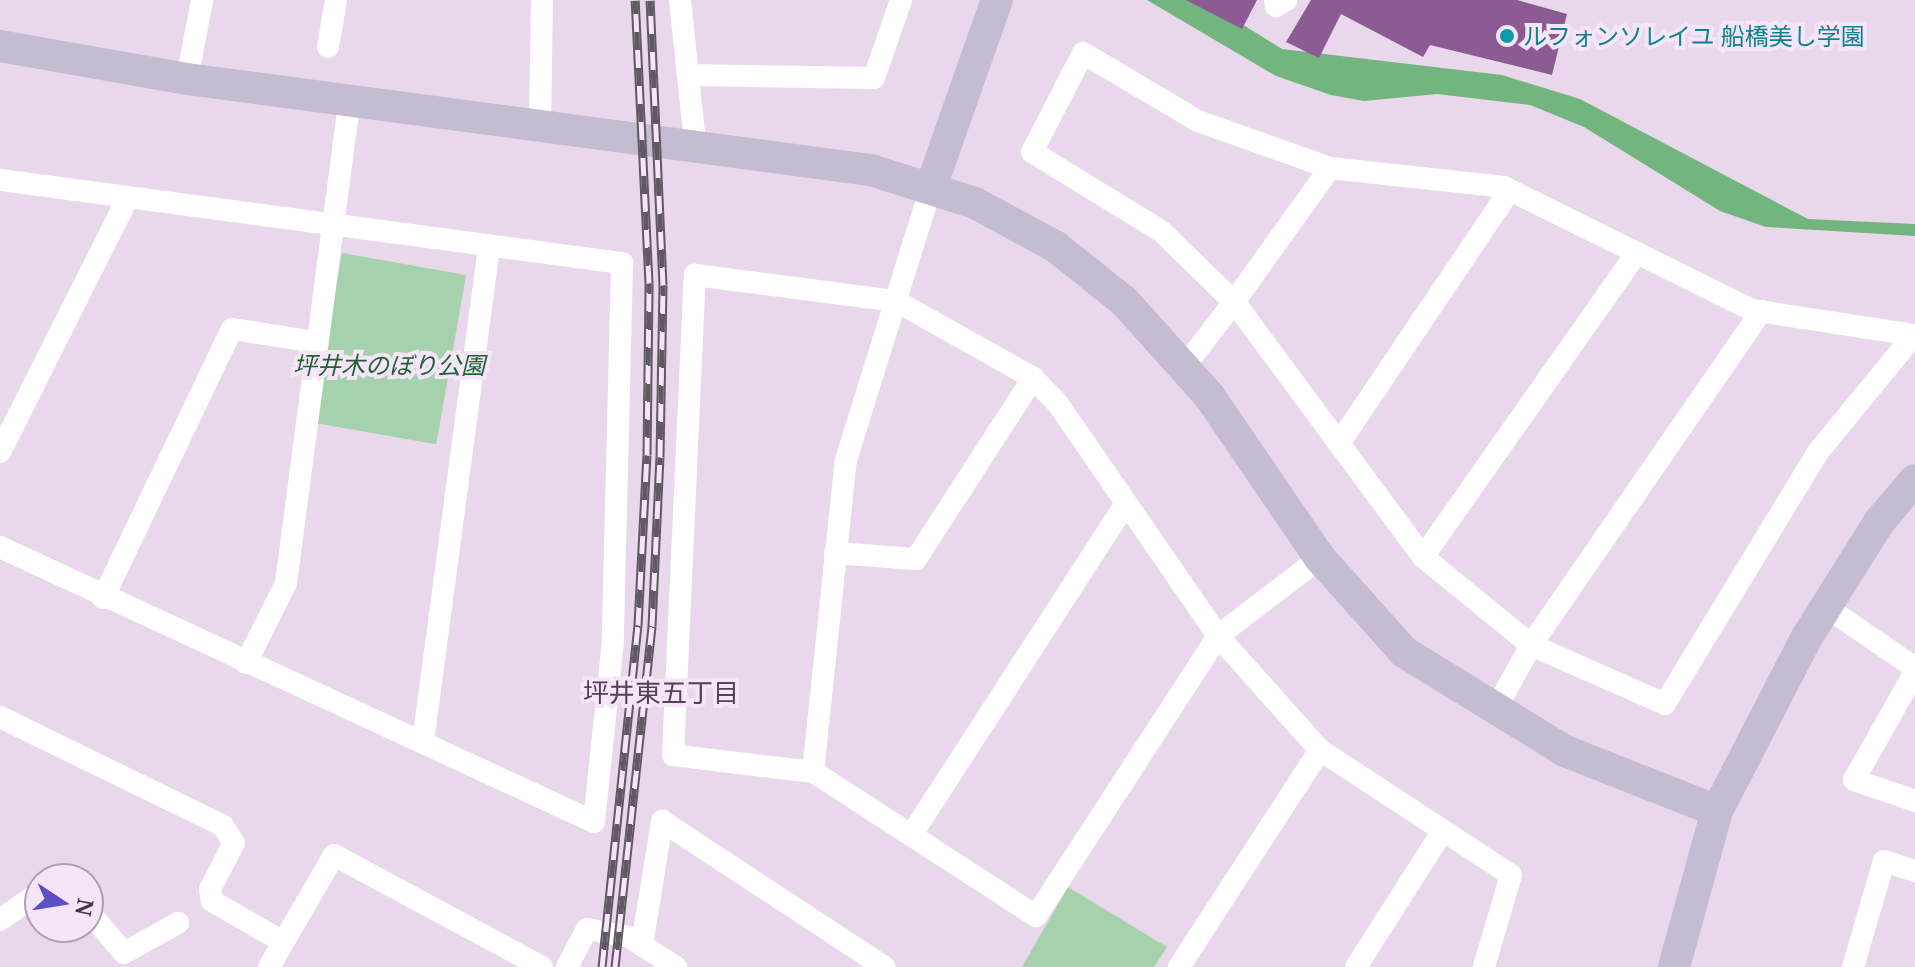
<!DOCTYPE html>
<html>
<head>
<meta charset="utf-8">
<style>
  body { margin:0 }
  #map { position:relative; width:1915px; height:967px; overflow:hidden; background:#e9d8eb; font-family:"Noto Serif","Noto Sans JP",serif }
  div>[style] { position:absolute }
  .green>* { inset:0; background:#a5d2ac; transform-origin:0 0 }
  .forest>* { inset:0; background:#73b57f }
  .building>* { inset:0; background:#8d5b94 }
  .street>* { height:22px; margin:-11px; padding:0 11px; transform-origin:11px; border-radius:11px; background:#fff }
  .secondary>* { height:32px; margin:-16px; padding:0 16px; transform-origin:16px; border-radius:16px; background:#c4bcd1 }
  .rail>* { height:9px; margin-top:-4.5px; transform-origin:0; background:repeating-linear-gradient(90deg,#f6e5f8 0 18px,#605862 0 36px); box-sizing:border-box; border-block:2px solid #605862 }
  .dots>* { width:22px; height:22px; translate:-50% -50%; box-sizing:border-box; border:4px solid #f6e5f8; border-radius:50% }
  span { translate:-50% -50%; white-space:nowrap; text-align:center; line-height:1.15; -webkit-text-stroke:8px #f6e5f8; paint-order:stroke }
  .culture-label { font-size:24px; color:#0d838f }
  .left { translate:0 -50%; text-align:left }
  .park-label { font-size:24px; color:#1e6431; font-style:italic }
  .neighbourhood-label { font-size:26px; color:#514352 }
  .north { position:absolute; left:24px; top:863px; width:80px; height:80px; box-sizing:border-box; background:#f6e5f8; border:2px solid #ada0af; border-radius:50%; rotate:102deg; font-size:22px; font-weight:700; line-height:32px; text-align:center; color:#403941 }
  .north::after { content:''; display:block; margin:auto; width:28px; height:36px; background:#5c4ec7; clip-path:polygon(50% 0,100% 100%,50% 72%,0 100%) }
</style>
</head>
<body>
<div id="map">
  <div class="green">
    <div style="left:342px;top:253px;width:126px;height:172px;rotate:10deg"></div>
    <div style="clip-path:polygon(1068px 887px,1167px 947px,1154px 967px,1022px 967px)"></div>
  </div>
  <div class="forest">
    <div style="clip-path:polygon(1147px 0,1203px 0,1282px 49px,1502px 75px,1580px 99px,1808px 219px,1915px 224px,1915px 236px,1766px 227px,1720px 211px,1584px 127px,1530px 105px,1437px 94px,1364px 101px,1331px 95px,1276px 76px)"></div>
  </div>
  <div class="building">
    <div style="clip-path:polygon(1186px 0,1257px 0,1242px 29px)"></div>
    <div style="clip-path:polygon(1311px 0,1517px 0,1567px 14px,1552px 75px,1430px 45px,1423px 57px,1341px 14px,1319px 58px,1286px 42px)"></div>
  </div>
  <div class="street">
    <div style="left:680px;top:0;width:144px;rotate:84deg"></div>
    <div style="left:1275px;top:0;width:6px;rotate:81deg"></div>
    <div style="left:1276px;top:6px;width:12px;rotate:-31deg"></div>
    <div style="left:328px;top:47px;width:48px;rotate:-80.3deg"></div>
    <div style="left:689px;top:75px;width:185px;rotate:0.9deg"></div>
    <div style="left:874px;top:78px;width:83px;rotate:-70.9deg"></div>
    <div style="left:187px;top:79px;width:80px;rotate:-79.2deg"></div>
    <div style="left:540px;top:122px;width:122px;rotate:-89.1deg"></div>
    <div style="left:0;top:180px;width:628px;rotate:7.6deg"></div>
    <div style="left:622px;top:263px;width:378px;rotate:91.4deg"></div>
    <div style="left:613px;top:641px;width:182px;rotate:96deg"></div>
    <div style="left:594px;top:822px;width:655px;rotate:-155.16deg"></div>
    <div style="left:1184px;top:367px;width:82px;rotate:-52.4deg"></div>
    <div style="left:1234px;top:302px;width:102px;rotate:-135.8deg"></div>
    <div style="left:1161px;top:231px;width:151px;rotate:-148.5deg"></div>
    <div style="left:1032px;top:152px;width:111px;rotate:-62.7deg"></div>
    <div style="left:1083px;top:53px;width:134px;rotate:30.6deg"></div>
    <div style="left:1198px;top:121px;width:140px;rotate:19.6deg"></div>
    <div style="left:1330px;top:168px;width:175px;rotate:6.2deg"></div>
    <div style="left:1504px;top:187px;width:277px;rotate:26.4deg"></div>
    <div style="left:1752px;top:310px;width:164px;rotate:8.8deg"></div>
    <div style="left:1914px;top:335px;width:151px;rotate:129.4deg"></div>
    <div style="left:1818px;top:452px;width:295px;rotate:121.3deg"></div>
    <div style="left:1665px;top:704px;width:146px;rotate:-156.2deg"></div>
    <div style="left:1531px;top:645px;width:139px;rotate:-140.8deg"></div>
    <div style="left:1423px;top:557px;width:317px;rotate:-126.5deg"></div>
    <div style="left:1234px;top:302px;width:165px;rotate:-54.4deg"></div>
    <div style="left:1340px;top:442px;width:304px;rotate:-56deg"></div>
    <div style="left:0;top:452px;width:284px;rotate:-63.3deg"></div>
    <div style="left:835px;top:553px;width:81px;rotate:4.2deg"></div>
    <div style="left:916px;top:559px;width:216px;rotate:-57.1deg"></div>
    <div style="left:1423px;top:557px;width:372px;rotate:-54.9deg"></div>
    <div style="left:1320px;top:558px;width:128px;rotate:142.6deg"></div>
    <div style="left:1218px;top:636px;width:334px;rotate:123deg"></div>
    <div style="left:1036px;top:916px;width:265px;rotate:-147.1deg"></div>
    <div style="left:813px;top:772px;width:141px;rotate:-173.1deg"></div>
    <div style="left:673px;top:755px;width:481px;rotate:-87.4deg"></div>
    <div style="left:695px;top:275px;width:203px;rotate:7.4deg"></div>
    <div style="left:896px;top:301px;width:157px;rotate:29.3deg"></div>
    <div style="left:1033px;top:378px;width:36px;rotate:46deg"></div>
    <div style="left:1058px;top:404px;width:282px;rotate:55.4deg"></div>
    <div style="left:1218px;top:636px;width:153px;rotate:48.2deg"></div>
    <div style="left:1320px;top:750px;width:228px;rotate:33.2deg"></div>
    <div style="left:1511px;top:875px;width:96px;rotate:106.4deg"></div>
    <div style="left:103px;top:598px;width:298px;rotate:-64.4deg"></div>
    <div style="left:232px;top:329px;width:84px;rotate:8.9deg"></div>
    <div style="left:1826px;top:607px;width:108px;rotate:34.4deg"></div>
    <div style="left:246px;top:663px;width:89px;rotate:-63.4deg"></div>
    <div style="left:286px;top:583px;width:488px;rotate:-82.5deg"></div>
    <div style="left:1915px;top:672px;width:124px;rotate:119.5deg"></div>
    <div style="left:1854px;top:780px;width:65px;rotate:19deg"></div>
    <div style="left:1494px;top:712px;width:77px;rotate:-61.1deg"></div>
    <div style="left:1531px;top:645px;width:406px;rotate:-55.4deg"></div>
    <div style="left:0;top:717px;width:248px;rotate:26deg"></div>
    <div style="left:223px;top:826px;width:20px;rotate:57deg"></div>
    <div style="left:234px;top:843px;width:52px;rotate:117.6deg"></div>
    <div style="left:210px;top:889px;width:12px;rotate:81deg"></div>
    <div style="left:212px;top:901px;width:82px;rotate:30deg"></div>
    <div style="left:423px;top:742px;width:496px;rotate:-82.4deg"></div>
    <div style="left:813px;top:772px;width:314px;rotate:-84deg"></div>
    <div style="left:846px;top:460px;width:286px;rotate:-72.7deg"></div>
    <div style="left:912px;top:834px;width:392px;rotate:-57.1deg"></div>
    <div style="left:59px;top:879px;width:1px"></div>
    <div style="left:88px;top:911px;width:55px;rotate:49.4deg"></div>
    <div style="left:124px;top:953px;width:62px;rotate:-29.1deg"></div>
    <div style="left:0;top:920px;width:49px;rotate:-35deg"></div>
    <div style="left:642px;top:945px;width:126px;rotate:-80.8deg"></div>
    <div style="left:662px;top:821px;width:266px;rotate:33.3deg"></div>
    <div style="left:269px;top:967px;width:129px;rotate:-59.9deg"></div>
    <div style="left:334px;top:855px;width:236px;rotate:28.3deg"></div>
    <div style="left:567px;top:967px;width:43px;rotate:-62.2deg"></div>
    <div style="left:587px;top:929px;width:43px;rotate:10.8deg"></div>
    <div style="left:629px;top:937px;width:56px;rotate:32.6deg"></div>
    <div style="left:1179px;top:967px;width:259px;rotate:-57deg"></div>
    <div style="left:1356px;top:967px;width:160px;rotate:-57.5deg"></div>
    <div style="left:1853px;top:967px;width:110px;rotate:-73.7deg"></div>
    <div style="left:1884px;top:861px;width:33px;rotate:18deg"></div>
  </div>
  <div class="secondary">
    <div style="left:0;top:46px;width:190px;rotate:10deg"></div>
    <div style="left:187px;top:79px;width:690px;rotate:7.58deg"></div>
    <div style="left:871px;top:170px;width:109px;rotate:17.6deg"></div>
    <div style="left:975px;top:203px;width:92px;rotate:28.5deg"></div>
    <div style="left:1056px;top:247px;width:87px;rotate:38.5deg"></div>
    <div style="left:1124px;top:301px;width:129px;rotate:48.1deg"></div>
    <div style="left:1210px;top:397px;width:195px;rotate:55.7deg"></div>
    <div style="left:1320px;top:558px;width:126px;rotate:48.2deg"></div>
    <div style="left:1404px;top:652px;width:189px;rotate:31.6deg"></div>
    <div style="left:1565px;top:751px;width:163px;rotate:21.5deg"></div>
    <div style="left:931px;top:187px;width:198px;rotate:-70.6deg"></div>
    <div style="left:1674px;top:967px;width:162px;rotate:-74.6deg"></div>
    <div style="left:1717px;top:811px;width:196px;rotate:-62.7deg"></div>
    <div style="left:1807px;top:637px;width:136px;rotate:-57.9deg"></div>
    <div style="left:1879px;top:522px;width:55px;rotate:-49.4deg"></div>
  </div>
  <div class="rail">
    <div style="left:602px;top:967px;width:344px;rotate:-84deg"></div>
    <div style="left:638px;top:625px;width:170px;rotate:-87deg"></div>
    <div style="left:647px;top:455px;width:172px;rotate:-89.3deg"></div>
    <div style="left:649px;top:283px;width:283px;rotate:-92.8deg"></div>
    <div style="left:615px;top:967px;width:343px;rotate:-83.8deg"></div>
    <div style="left:652px;top:626px;width:169px;rotate:-87.3deg"></div>
    <div style="left:660px;top:457px;width:172px;rotate:-89deg"></div>
    <div style="left:663px;top:285px;width:285px;rotate:-92.6deg"></div>
  </div>
  <div class="dots">
    <div style="left:1507px;top:36px;background:#0f9aa8"></div>
  </div>
  <div class="culture-label">
    <span class="left" style="left:1523px;top:36px">ルフォンソレイユ 船橋美し学園</span>
  </div>
  <div class="park-label">
    <span style="left:389px;top:365px">坪井木のぼり公園</span>
  </div>
  <div class="neighbourhood-label">
    <span style="left:661px;top:693px">坪井東五丁目</span>
  </div>
  <div class="north">N</div>
</div>
</body>
</html>
